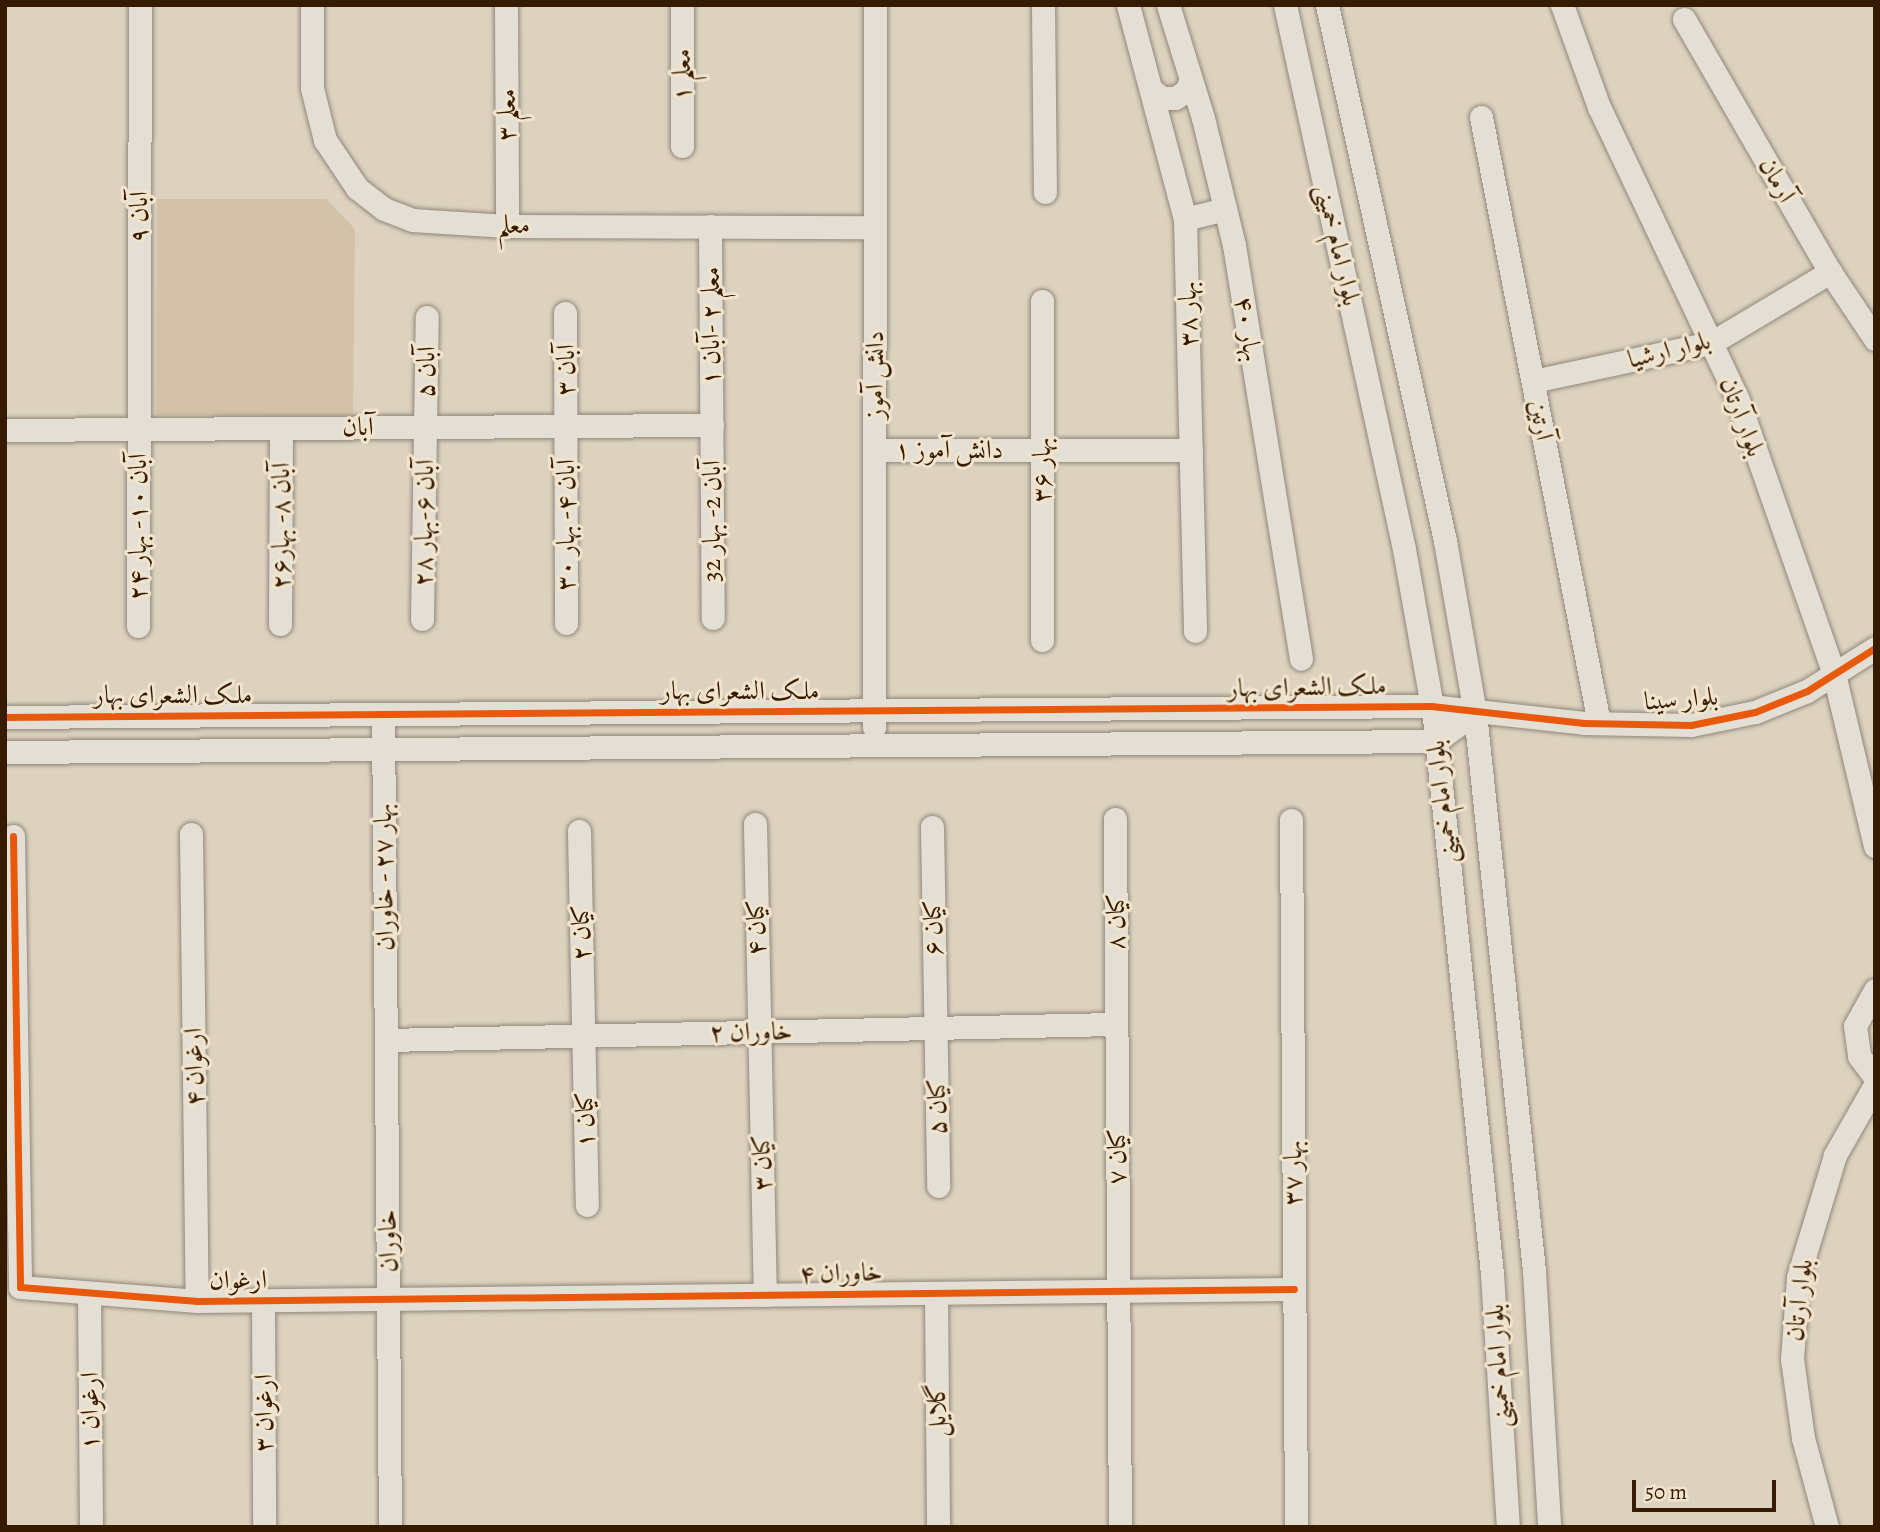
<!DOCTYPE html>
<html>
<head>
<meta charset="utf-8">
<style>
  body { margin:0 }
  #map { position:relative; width:1880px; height:1532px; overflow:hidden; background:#ddd2bf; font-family:Alegreya,Amiri,serif }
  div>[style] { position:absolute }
  .green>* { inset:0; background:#d3c2a7 }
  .roads { filter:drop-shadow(0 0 2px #918779) drop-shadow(0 0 2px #918779) }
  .minor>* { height:23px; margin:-11.5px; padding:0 11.5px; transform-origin:11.5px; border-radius:11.5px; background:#e4dfd5 }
  .cycleway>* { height:7px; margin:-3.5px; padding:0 3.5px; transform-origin:3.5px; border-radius:3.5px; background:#e8590c }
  span { translate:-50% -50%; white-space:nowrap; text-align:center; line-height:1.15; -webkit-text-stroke:6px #f1e4cd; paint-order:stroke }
  .street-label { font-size:26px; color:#361b02 }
  .frame { position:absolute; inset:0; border:7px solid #361b02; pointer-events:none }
  .scale { position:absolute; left:1632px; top:1480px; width:144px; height:32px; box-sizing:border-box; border:4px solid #361b02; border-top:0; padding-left:9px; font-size:21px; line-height:24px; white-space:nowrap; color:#361b02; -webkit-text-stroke:5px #f1e4cd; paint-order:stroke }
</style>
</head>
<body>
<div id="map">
  <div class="green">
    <div style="clip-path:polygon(157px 199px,326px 199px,355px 229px,353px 416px,156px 415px)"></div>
  </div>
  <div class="roads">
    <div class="minor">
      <div style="left:312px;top:5px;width:83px;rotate:90deg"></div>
      <div style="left:312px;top:88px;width:54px;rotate:76deg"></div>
      <div style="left:325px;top:140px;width:58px;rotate:56.3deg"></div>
      <div style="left:357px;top:188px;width:34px;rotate:38deg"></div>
      <div style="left:384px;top:209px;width:30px;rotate:21deg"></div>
      <div style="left:412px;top:220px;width:95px;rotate:3.6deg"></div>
      <div style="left:507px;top:226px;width:368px;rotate:0.2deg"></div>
      <div style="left:506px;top:5px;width:221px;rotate:89.7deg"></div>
      <div style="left:1043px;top:5px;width:187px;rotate:89.4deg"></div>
      <div style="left:1128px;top:5px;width:221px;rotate:75.1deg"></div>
      <div style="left:1185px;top:219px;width:412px;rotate:88.6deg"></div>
      <div style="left:1168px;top:5px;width:118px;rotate:72.8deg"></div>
      <div style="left:1203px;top:118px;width:131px;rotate:76.3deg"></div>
      <div style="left:1234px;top:245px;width:419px;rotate:80.8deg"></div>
      <div style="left:1285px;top:5px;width:557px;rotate:77.66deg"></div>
      <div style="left:1404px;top:549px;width:172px;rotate:79.9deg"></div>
      <div style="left:1434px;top:718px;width:559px;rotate:84.04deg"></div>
      <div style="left:1492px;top:1274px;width:254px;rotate:86.4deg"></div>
      <div style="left:1327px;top:5px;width:549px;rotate:77.58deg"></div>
      <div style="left:1445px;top:541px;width:175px;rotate:80.1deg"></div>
      <div style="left:1475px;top:713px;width:561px;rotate:83.96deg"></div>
      <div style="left:1534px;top:1271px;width:256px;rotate:86.6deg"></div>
      <div style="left:1562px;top:5px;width:109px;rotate:70.1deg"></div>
      <div style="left:1599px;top:107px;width:324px;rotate:64.6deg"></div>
      <div style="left:1738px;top:400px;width:290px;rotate:70.7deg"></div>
      <div style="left:1834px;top:674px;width:177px;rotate:76.6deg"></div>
      <div style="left:1684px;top:19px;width:292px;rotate:60deg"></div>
      <div style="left:1830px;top:272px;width:81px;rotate:56.1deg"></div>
      <div style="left:1152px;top:90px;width:13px;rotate:39deg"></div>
      <div style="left:1162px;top:98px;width:13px"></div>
      <div style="left:1175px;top:98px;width:13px;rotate:-32deg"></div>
      <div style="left:1186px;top:91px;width:12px;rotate:-66deg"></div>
      <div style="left:1481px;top:117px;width:617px;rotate:78.98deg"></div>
      <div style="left:682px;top:146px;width:141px;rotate:-90deg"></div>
      <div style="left:1185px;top:219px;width:41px;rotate:-14deg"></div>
      <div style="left:710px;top:226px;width:392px;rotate:89.6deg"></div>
      <div style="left:565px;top:313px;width:310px;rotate:89.8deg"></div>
      <div style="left:1533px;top:381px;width:182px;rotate:-12.1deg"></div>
      <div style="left:1711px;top:343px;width:139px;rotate:-30.8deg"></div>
      <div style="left:5px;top:430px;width:707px;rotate:-0.41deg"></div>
      <div style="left:874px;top:450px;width:317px"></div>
      <div style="left:422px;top:619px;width:302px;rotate:-89.1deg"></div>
      <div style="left:280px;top:624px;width:196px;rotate:-89.7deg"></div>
      <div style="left:138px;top:626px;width:621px;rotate:-89.82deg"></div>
      <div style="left:1042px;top:640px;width:339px;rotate:-90deg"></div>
      <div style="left:383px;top:714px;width:813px;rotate:89.51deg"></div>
      <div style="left:5px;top:717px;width:1426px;rotate:-0.44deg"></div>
      <div style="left:1431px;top:706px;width:154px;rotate:6.3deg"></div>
      <div style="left:1584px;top:723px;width:107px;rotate:1.1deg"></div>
      <div style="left:1691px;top:725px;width:65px;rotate:-11.5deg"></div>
      <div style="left:1755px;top:712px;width:56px;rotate:-22deg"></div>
      <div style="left:1807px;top:691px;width:80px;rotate:-32.3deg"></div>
      <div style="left:874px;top:727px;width:722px;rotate:-89.92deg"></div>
      <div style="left:5px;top:752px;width:1431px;rotate:-0.44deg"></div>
      <div style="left:1436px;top:741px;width:48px;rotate:-35.7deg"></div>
      <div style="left:1115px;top:819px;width:708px;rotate:89.6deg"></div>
      <div style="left:1291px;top:820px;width:707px;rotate:89.59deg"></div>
      <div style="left:755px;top:824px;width:471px;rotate:88.8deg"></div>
      <div style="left:932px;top:827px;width:359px;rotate:89deg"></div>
      <div style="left:579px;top:831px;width:374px;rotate:88.8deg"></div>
      <div style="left:191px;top:834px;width:467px;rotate:89.3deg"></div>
      <div style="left:13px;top:836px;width:451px;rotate:89.1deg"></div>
      <div style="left:20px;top:1287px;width:178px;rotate:4.5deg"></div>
      <div style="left:197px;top:1301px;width:1097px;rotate:-0.63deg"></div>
      <div style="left:1875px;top:990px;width:41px;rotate:119.1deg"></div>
      <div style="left:1855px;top:1026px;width:30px;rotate:82deg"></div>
      <div style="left:1859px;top:1056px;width:26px;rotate:53deg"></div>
      <div style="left:386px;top:1040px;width:730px;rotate:-1.26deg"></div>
      <div style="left:936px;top:1293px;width:234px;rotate:89.5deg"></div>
      <div style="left:89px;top:1295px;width:232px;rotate:89.5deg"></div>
      <div style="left:263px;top:1300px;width:227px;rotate:89.7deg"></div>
      <div style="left:1827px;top:1527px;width:92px;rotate:-105.1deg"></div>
      <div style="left:1803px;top:1438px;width:80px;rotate:-97.9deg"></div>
      <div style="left:1792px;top:1359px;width:82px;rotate:-85.8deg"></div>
      <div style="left:1798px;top:1277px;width:127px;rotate:-73.1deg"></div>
      <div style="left:1835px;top:1155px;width:81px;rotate:-60.3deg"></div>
    </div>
  </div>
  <div class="cycleway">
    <div style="left:5px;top:717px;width:1426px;rotate:-0.44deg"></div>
    <div style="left:1431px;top:706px;width:154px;rotate:6.3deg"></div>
    <div style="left:1584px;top:723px;width:107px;rotate:1.1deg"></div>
    <div style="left:1691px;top:725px;width:65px;rotate:-11.5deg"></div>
    <div style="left:1755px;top:712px;width:56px;rotate:-22deg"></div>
    <div style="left:1807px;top:691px;width:80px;rotate:-32.3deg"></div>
    <div style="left:13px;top:836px;width:451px;rotate:89.1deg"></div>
    <div style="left:20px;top:1287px;width:178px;rotate:4.5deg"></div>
    <div style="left:197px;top:1301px;width:1097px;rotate:-0.63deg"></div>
  </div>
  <div class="street-label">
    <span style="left:682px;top:75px;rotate:-90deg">معلم ۱</span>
    <span style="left:507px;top:115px;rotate:-90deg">معلم ۳</span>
    <span style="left:1777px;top:180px;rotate:60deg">آرمان</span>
    <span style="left:139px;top:217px;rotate:-90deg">آبان ۹</span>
    <span style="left:514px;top:225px">معلم</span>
    <span style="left:1338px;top:245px;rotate:77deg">بلوار امام خمینی</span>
    <span style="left:1188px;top:314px;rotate:-91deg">بهار ۳۸</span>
    <span style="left:711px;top:326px;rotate:-90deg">معلم ۲ -آبان ۱</span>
    <span style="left:1248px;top:329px;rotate:81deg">بهار ۴۰</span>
    <span style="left:1669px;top:350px;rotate:-14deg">بلوار ارشیا</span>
    <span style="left:566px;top:370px;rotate:-90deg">آبان ۳</span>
    <span style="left:426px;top:372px;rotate:-89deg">آبان ۵</span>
    <span style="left:875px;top:375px;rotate:-90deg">دانش آموز</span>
    <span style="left:1742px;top:417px;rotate:69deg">بلوار آرتان</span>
    <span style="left:1541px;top:420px;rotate:79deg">آرتین</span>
    <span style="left:358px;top:427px">آبان</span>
    <span style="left:949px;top:450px">دانش آموز ۱</span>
    <span style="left:1042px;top:470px;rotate:-90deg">بهار ۳۶</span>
    <span style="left:712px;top:521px;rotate:-90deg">آبان 2- بهار 32</span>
    <span style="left:424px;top:523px;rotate:-89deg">آبان ۶-بهار ۲۸</span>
    <span style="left:566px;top:525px;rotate:-90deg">آبان ۴- بهار ۳۰</span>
    <span style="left:281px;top:526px;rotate:-90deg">۲۶آبان ۸- بهار</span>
    <span style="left:138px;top:527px;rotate:-90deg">آبان ۱۰- بهار ۲۴</span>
    <span style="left:1307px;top:687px;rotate:-1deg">ملک الشعرای بهار</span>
    <span style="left:740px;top:691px">ملک الشعرای بهار</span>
    <span style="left:173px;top:695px">ملک الشعرای بهار</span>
    <span style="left:1681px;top:699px;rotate:-4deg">بلوار سینا</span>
    <span style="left:1442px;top:802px;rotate:-96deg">بلوار امام خمینی</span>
    <span style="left:384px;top:877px;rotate:-91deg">بهار ۲۷ - خاوران</span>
    <span style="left:1116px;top:922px;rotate:-90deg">کیان ۸</span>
    <span style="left:756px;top:928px;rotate:-91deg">کیان ۴</span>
    <span style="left:933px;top:928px;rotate:-91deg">کیان ۶</span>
    <span style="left:581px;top:933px;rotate:-91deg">کیان ۲</span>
    <span style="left:751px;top:1032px;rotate:-1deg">خاوران ۲</span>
    <span style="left:194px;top:1067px;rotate:-91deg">ارغوان ۴</span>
    <span style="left:937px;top:1107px;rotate:-91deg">کیان ۵</span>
    <span style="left:585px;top:1120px;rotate:-91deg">کیان ۱</span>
    <span style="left:1117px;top:1157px;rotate:-90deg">کیان ۷</span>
    <span style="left:762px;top:1163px;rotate:-92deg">کیان ۳</span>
    <span style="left:1293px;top:1173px;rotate:-90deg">بهار ۳۷</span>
    <span style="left:388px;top:1241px;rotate:-91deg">خاوران</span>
    <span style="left:841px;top:1273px;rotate:-1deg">خاوران ۴</span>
    <span style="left:238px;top:1280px;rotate:-1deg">ارغوان</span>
    <span style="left:1799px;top:1300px;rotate:-83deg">بلوار آرتان</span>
    <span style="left:1498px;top:1366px;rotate:-93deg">بلوار امام خمینی</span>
    <span style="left:937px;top:1410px;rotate:-91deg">گلایل</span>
    <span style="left:90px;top:1411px;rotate:-90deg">ارغوان ۱</span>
    <span style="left:264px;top:1413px;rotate:-90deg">ارغوان ۳</span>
  </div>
  <div class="frame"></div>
  <div class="scale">50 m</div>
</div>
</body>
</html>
